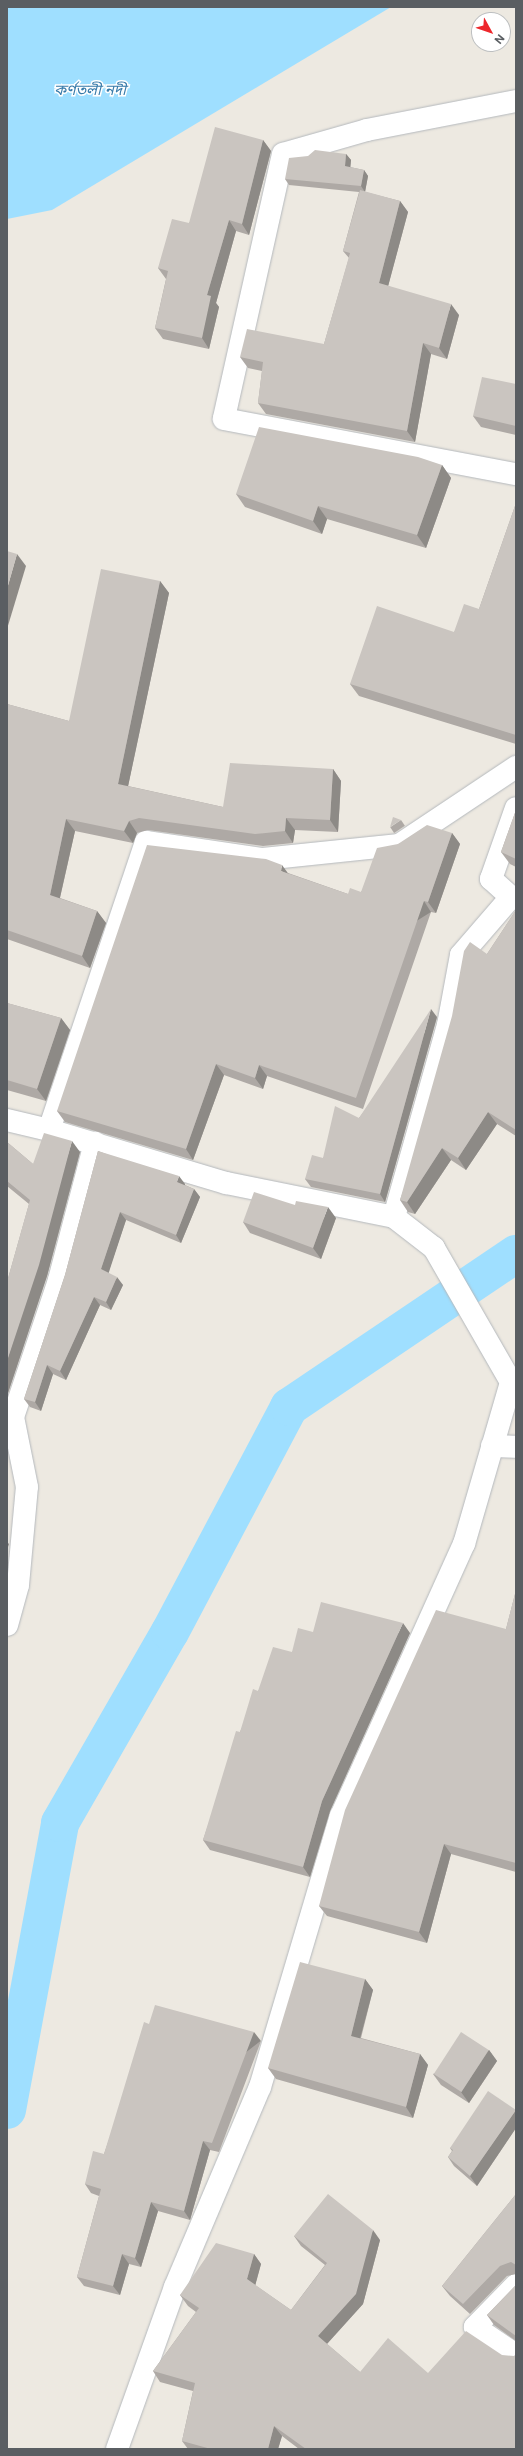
<!DOCTYPE html>
<html>
<head>
<meta charset="utf-8">
<style>
  body { margin:0 }
  #map { position:relative; width:523px; height:2456px; overflow:hidden; background:#ede9e1; font-family:"Public Sans","Noto Sans Bengali",sans-serif }
  div>[style] { position:absolute }
  .water>* { inset:0; background:#9fdfff }
  .canal>* { height:38px; margin:-19px; padding:0 19px; transform-origin:19px; border-radius:19px; background:#9fdfff }
  .roads { filter:drop-shadow(0 0 1px #b4b8bc) drop-shadow(0 0 1px #b4b8bc) }
  .minor>* { height:22px; margin:-11px; padding:0 11px; transform-origin:11px; border-radius:11px; background:#fff }
  .wall>* { inset:0; background:#aea9a5; transform-origin:0 0 }
  .shaded-wall>* { inset:0; background:#8d8a86; transform-origin:0 0 }
  .building>* { inset:0; background:#cac5c0; transform-origin:0 0 }
  span { translate:-50% -50%; white-space:nowrap; text-align:center; line-height:1.15; -webkit-text-stroke:3px #fff; paint-order:stroke }
  .water-label { font-size:15px; color:#387baa; font-style:italic }
  .frame { position:absolute; inset:0; border:8px solid #5a5e62; pointer-events:none }
  .north { position:absolute; left:471px; top:12px; width:40px; height:40px; box-sizing:border-box; background:#fff; border:1px solid #bdbfc0; border-radius:50%; rotate:130deg; font-size:11px; font-weight:700; line-height:16px; text-align:center; color:#5a5e62 }
  .north::after { content:''; display:block; margin:auto; width:14px; height:18px; background:#ed272c; clip-path:polygon(50% 0,100% 100%,50% 72%,0 100%) }
</style>
</head>
<body>
<div id="map">
  <div class="water">
    <div style="clip-path:polygon(7px 7px,391px 7px,52px 210px,7px 219px)"></div>
  </div>
  <div class="canal">
    <div style="left:7px;top:2110px;width:292px;rotate:-79.5deg"></div>
    <div style="left:60px;top:1823px;width:220px;rotate:-60.1deg"></div>
    <div style="left:170px;top:1632px;width:255px;rotate:-62.1deg"></div>
    <div style="left:289px;top:1407px;width:274px;rotate:-34deg"></div>
  </div>
  <div class="roads">
    <div class="minor">
      <div style="left:516px;top:101px;width:152px;rotate:169deg"></div>
      <div style="left:367px;top:130px;width:87px;rotate:164.1deg"></div>
      <div style="left:283px;top:154px;width:271px;rotate:102.6deg"></div>
      <div style="left:224px;top:419px;width:297px;rotate:10.7deg"></div>
      <div style="left:7px;top:1120px;width:43px;rotate:13.4deg"></div>
      <div style="left:49px;top:1130px;width:304px;rotate:-71.4deg"></div>
      <div style="left:146px;top:842px;width:118px;rotate:8.3deg"></div>
      <div style="left:263px;top:859px;width:137px;rotate:-5.9deg"></div>
      <div style="left:399px;top:845px;width:141px;rotate:-33.7deg"></div>
      <div style="left:49px;top:1130px;width:185px;rotate:16.7deg"></div>
      <div style="left:226px;top:1183px;width:171px;rotate:11.4deg"></div>
      <div style="left:492px;top:1446px;width:24px;rotate:2deg"></div>
      <div style="left:7px;top:1625px;width:41px;rotate:-74.6deg"></div>
      <div style="left:18px;top:1585px;width:98px;rotate:-84.8deg"></div>
      <div style="left:27px;top:1487px;width:71px;rotate:-101.3deg"></div>
      <div style="left:13px;top:1417px;width:145px;rotate:-71.4deg"></div>
      <div style="left:59px;top:1280px;width:142px;rotate:-75.3deg"></div>
      <div style="left:516px;top:2285px;width:59px;rotate:134.3deg"></div>
      <div style="left:475px;top:2327px;width:50px;rotate:34.3deg"></div>
      <div style="left:117px;top:2449px;width:172px;rotate:-70.3deg"></div>
      <div style="left:175px;top:2287px;width:217px;rotate:-67deg"></div>
      <div style="left:260px;top:2087px;width:283px;rotate:-73.4deg"></div>
      <div style="left:341px;top:1816px;width:299px;rotate:-65.7deg"></div>
      <div style="left:464px;top:1544px;width:169px;rotate:-73.8deg"></div>
      <div style="left:511px;top:1382px;width:155px;rotate:-119.9deg"></div>
      <div style="left:434px;top:1248px;width:51px;rotate:-142.2deg"></div>
      <div style="left:394px;top:1217px;width:199px;rotate:-74.3deg"></div>
      <div style="left:448px;top:1025px;width:71px;rotate:-79.5deg"></div>
      <div style="left:461px;top:955px;width:77px;rotate:-49.2deg"></div>
      <div style="left:511px;top:897px;width:27px;rotate:-138deg"></div>
      <div style="left:491px;top:879px;width:75px;rotate:-70.6deg"></div>
    </div>
  </div>
  <div class="wall">
    <div style="clip-path:polygon(263px 140px,271px 151px,249px 235px,236px 231px,216px 303px,219px 307px,209px 349px,163px 339px,155px 328px,166px 279px,158px 268px,189px 223px)"></div>
    <div style="clip-path:polygon(346px 154px,351px 160px,350px 167px,364px 170px,368px 176px,365px 192px,400px 201px,408px 212px,388px 286px,459px 315px,447px 359px,431px 354px,415px 442px,266px 414px,258px 403px,262px 371px,248px 368px,240px 357px,324px 344px,349px 258px,343px 251px,359px 192px,289px 185px,285px 179px)"></div>
    <div style="clip-path:polygon(516px 384px,516px 435px,481px 427px,473px 416px)"></div>
    <div style="clip-path:polygon(442px 465px,451px 478px,426px 548px,327px 519px,322px 534px,245px 507px,236px 494px)"></div>
    <div style="clip-path:polygon(516px 503px,516px 744px,359px 696px,350px 684px,454px 632px,479px 609px)"></div>
    <div style="clip-path:polygon(160px 581px,169px 593px,128px 786px,223px 807px,333px 769px,341px 781px,338px 832px,295px 830px,293px 843px,263px 846px,148px 830px,137px 833px,133px 843px,75px 831px,60px 898px,97px 911px,106px 923px,90px 968px,7px 939px,7px 704px,69px 721px)"></div>
    <div style="clip-path:polygon(516px 810px,516px 867px,510px 864px,501px 852px)"></div>
    <div style="left:401px;top:820px;width:7px;height:13px;rotate:56deg"></div>
    <div style="clip-path:polygon(452px 833px,460px 844px,436px 913px,431px 912px,363px 1109px,267px 1076px,263px 1089px,224px 1075px,193px 1160px,65px 1122px,57px 1111px,288px 873px,348px 894px,361px 892px,398px 844px)"></div>
    <div style="clip-path:polygon(516px 910px,516px 1136px,497px 1124px,466px 1170px,451px 1160px,415px 1214px,408px 1212px,400px 1200px,487px 954px)"></div>
    <div style="clip-path:polygon(7px 1003px,61px 1018px,70px 1030px,46px 1101px,7px 1090px)"></div>
    <div style="clip-path:polygon(437px 1017px,385px 1202px,311px 1187px,305px 1179px,323px 1158px,359px 1118px)"></div>
    <div style="clip-path:polygon(7px 1142px,33px 1164px,80px 1152px,47px 1276px,7px 1396px,7px 1282px,29px 1204px,7px 1186px)"></div>
    <div style="clip-path:polygon(98px 1151px,185px 1184px,185px 1185px,194px 1189px,200px 1197px,181px 1243px,126px 1220px,108px 1273px,123px 1285px,111px 1310px,100px 1305px,66px 1380px,53px 1374px,41px 1411px,30px 1407px,24px 1399px,65px 1275px)"></div>
    <div style="clip-path:polygon(336px 1218px,321px 1259px,250px 1233px,243px 1222px)"></div>
    <div style="clip-path:polygon(516px 1590px,516px 1872px,451px 1854px,427px 1943px,327px 1916px,319px 1906px,506px 1629px)"></div>
    <div style="clip-path:polygon(313px 1632px,410px 1633px,330px 1811px,310px 1877px,210px 1850px,203px 1840px,240px 1732px,258px 1691px,292px 1652px)"></div>
    <div style="clip-path:polygon(365px 1979px,373px 1990px,361px 2038px,420px 2054px,428px 2065px,413px 2118px,276px 2079px,268px 2068px)"></div>
    <div style="clip-path:polygon(149px 2024px,261px 2041px,219px 2152px,210px 2150px,190px 2220px,158px 2211px,141px 2267px,129px 2264px,120px 2295px,84px 2286px,77px 2277px,99px 2196px,91px 2193px,85px 2184px,104px 2154px)"></div>
    <div style="clip-path:polygon(489px 2050px,497px 2061px,469px 2103px,441px 2085px,433px 2074px)"></div>
    <div style="clip-path:polygon(516px 2110px,516px 2128px,477px 2186px,454px 2166px,448px 2157px,452px 2151px,450px 2148px)"></div>
    <div style="clip-path:polygon(516px 2194px,516px 2274px,507px 2276px,470px 2314px,450px 2296px,442px 2286px)"></div>
    <div style="clip-path:polygon(294px 2236px,380px 2240px,363px 2304px,327px 2344px,360px 2372px,516px 2449px,299px 2449px,282px 2436px,278px 2449px,188px 2449px,182px 2441px,193px 2391px,160px 2382px,153px 2371px,196px 2312px,188px 2306px,180px 2295px,254px 2254px,261px 2264px,255px 2285px,291px 2310px,325px 2265px,301px 2246px)"></div>
    <div style="clip-path:polygon(516px 2285px,516px 2341px,494px 2325px,487px 2315px)"></div>
  </div>
  <div class="shaded-wall">
    <div style="clip-path:polygon(263px 140px,271px 151px,249px 235px,242px 224px)"></div>
    <div style="clip-path:polygon(346px 154px,351px 160px,350px 172px,345px 166px)"></div>
    <div style="clip-path:polygon(364px 170px,368px 176px,365px 192px,361px 186px)"></div>
    <div style="clip-path:polygon(400px 201px,408px 212px,386px 294px,379px 283px)"></div>
    <div style="clip-path:polygon(229px 220px,236px 231px,216px 303px,219px 307px,209px 349px,202px 338px,207px 295px)"></div>
    <div style="clip-path:polygon(451px 304px,459px 315px,447px 359px,439px 348px)"></div>
    <div style="clip-path:polygon(423px 343px,431px 354px,415px 442px,407px 431px)"></div>
    <div style="clip-path:polygon(442px 465px,451px 478px,426px 548px,417px 535px)"></div>
    <div style="clip-path:polygon(318px 506px,327px 519px,322px 534px,313px 521px)"></div>
    <div style="clip-path:polygon(17px 554px,26px 566px,7px 629px,7px 589px)"></div>
    <div style="clip-path:polygon(160px 581px,169px 593px,126px 796px,118px 784px)"></div>
    <div style="clip-path:polygon(333px 769px,341px 781px,338px 832px,330px 820px)"></div>
    <div style="clip-path:polygon(286px 818px,295px 830px,293px 843px,285px 831px)"></div>
    <div style="clip-path:polygon(66px 819px,75px 831px,58px 906px,50px 895px)"></div>
    <div style="clip-path:polygon(129px 821px,137px 833px,133px 843px,124px 831px)"></div>
    <div style="clip-path:polygon(452px 833px,460px 844px,436px 913px,428px 902px)"></div>
    <div style="clip-path:polygon(282px 865px,290px 876px,281px 871px)"></div>
    <div style="left:424px;top:901px;width:13px;height:208px;rotate:58deg"></div>
    <div style="clip-path:polygon(97px 911px,106px 923px,90px 968px,82px 956px)"></div>
    <div style="clip-path:polygon(431px 1009px,437px 1017px,385px 1202px,380px 1194px)"></div>
    <div style="clip-path:polygon(61px 1018px,70px 1030px,46px 1101px,37px 1089px)"></div>
    <div style="clip-path:polygon(216px 1064px,224px 1075px,193px 1160px,186px 1149px)"></div>
    <div style="clip-path:polygon(259px 1065px,267px 1076px,263px 1089px,255px 1078px)"></div>
    <div style="clip-path:polygon(488px 1112px,497px 1124px,466px 1170px,458px 1158px)"></div>
    <div style="clip-path:polygon(72px 1141px,80px 1152px,47px 1276px,7px 1396px,7px 1361px)"></div>
    <div style="clip-path:polygon(442px 1148px,451px 1160px,415px 1214px,407px 1202px)"></div>
    <div style="clip-path:polygon(179px 1176px,185px 1184px,183px 1190px,177px 1182px)"></div>
    <div style="clip-path:polygon(194px 1189px,200px 1197px,181px 1243px,176px 1235px)"></div>
    <div style="clip-path:polygon(328px 1207px,336px 1218px,321px 1259px,313px 1248px)"></div>
    <div style="clip-path:polygon(120px 1212px,126px 1220px,107px 1278px,101px 1269px)"></div>
    <div style="clip-path:polygon(117px 1277px,123px 1285px,111px 1310px,106px 1302px)"></div>
    <div style="clip-path:polygon(94px 1297px,100px 1305px,66px 1380px,60px 1371px)"></div>
    <div style="clip-path:polygon(47px 1365px,53px 1374px,41px 1411px,35px 1402px)"></div>
    <div style="clip-path:polygon(7px 1542px,9px 1544px,7px 1550px)"></div>
    <div style="clip-path:polygon(403px 1623px,410px 1633px,330px 1811px,310px 1877px,303px 1867px,322px 1801px)"></div>
    <div style="clip-path:polygon(444px 1844px,451px 1854px,427px 1943px,419px 1932px)"></div>
    <div style="clip-path:polygon(365px 1979px,373px 1990px,358px 2046px,351px 2036px)"></div>
    <div style="left:254px;top:2032px;width:11px;height:119px;rotate:52deg"></div>
    <div style="clip-path:polygon(489px 2050px,497px 2061px,469px 2103px,461px 2092px)"></div>
    <div style="clip-path:polygon(420px 2054px,428px 2065px,413px 2118px,406px 2107px)"></div>
    <div style="clip-path:polygon(516px 2110px,516px 2128px,477px 2186px,470px 2176px)"></div>
    <div style="clip-path:polygon(203px 2141px,210px 2150px,190px 2220px,184px 2211px)"></div>
    <div style="clip-path:polygon(151px 2202px,158px 2211px,141px 2267px,135px 2258px)"></div>
    <div style="clip-path:polygon(373px 2230px,380px 2240px,363px 2304px,325px 2346px,318px 2336px)"></div>
    <div style="clip-path:polygon(122px 2254px,129px 2264px,120px 2295px,113px 2286px)"></div>
    <div style="clip-path:polygon(254px 2254px,261px 2264px,254px 2290px,247px 2279px)"></div>
    <div style="clip-path:polygon(274px 2426px,282px 2436px,278px 2449px,268px 2449px)"></div>
  </div>
  <div class="building">
    <div style="clip-path:polygon(215px 127px,263px 140px,242px 224px,229px 220px,207px 295px,211px 296px,202px 338px,155px 328px,168px 271px,158px 268px,172px 219px,189px 223px)"></div>
    <div style="clip-path:polygon(315px 150px,346px 154px,345px 166px,364px 170px,361px 186px,285px 179px,289px 158px,308px 156px)"></div>
    <div style="clip-path:polygon(360px 190px,400px 201px,379px 283px,451px 304px,439px 348px,423px 343px,407px 431px,258px 403px,263px 362px,240px 357px,247px 329px,324px 344px,350px 253px,343px 251px)"></div>
    <div style="clip-path:polygon(482px 377px,516px 384px,516px 426px,473px 416px)"></div>
    <div style="clip-path:polygon(259px 427px,418px 457px,442px 465px,417px 535px,318px 506px,313px 521px,236px 494px)"></div>
    <div style="clip-path:polygon(516px 503px,516px 735px,350px 684px,377px 606px,454px 632px,464px 604px,479px 609px)"></div>
    <div style="clip-path:polygon(7px 551px,17px 554px,7px 589px)"></div>
    <div style="clip-path:polygon(101px 569px,160px 581px,118px 784px,223px 807px,230px 763px,333px 769px,330px 820px,286px 818px,285px 831px,255px 834px,139px 818px,129px 821px,124px 831px,66px 819px,50px 895px,97px 911px,82px 956px,7px 930px,7px 704px,69px 721px)"></div>
    <div style="clip-path:polygon(516px 810px,516px 859px,501px 852px)"></div>
    <div style="clip-path:polygon(393px 817px,401px 820px,390px 827px)"></div>
    <div style="clip-path:polygon(427px 825px,452px 833px,428px 902px,424px 901px,356px 1098px,259px 1065px,255px 1078px,216px 1064px,186px 1149px,57px 1111px,147px 845px,266px 859px,282px 865px,281px 871px,348px 894px,350px 888px,361px 892px,377px 848px,398px 844px)"></div>
    <div style="clip-path:polygon(516px 910px,516px 1130px,488px 1112px,458px 1158px,442px 1148px,407px 1202px,400px 1200px,452px 1016px,464px 951px,470px 942px,487px 954px)"></div>
    <div style="clip-path:polygon(7px 1003px,61px 1018px,37px 1089px,7px 1080px)"></div>
    <div style="clip-path:polygon(431px 1009px,380px 1194px,305px 1179px,312px 1155px,323px 1158px,335px 1106px,359px 1118px)"></div>
    <div style="clip-path:polygon(44px 1133px,72px 1141px,39px 1265px,7px 1361px,7px 1282px,30px 1200px,7px 1181px,7px 1142px,33px 1164px)"></div>
    <div style="clip-path:polygon(98px 1151px,179px 1176px,177px 1182px,194px 1189px,176px 1235px,120px 1212px,101px 1269px,117px 1277px,106px 1302px,94px 1297px,60px 1371px,47px 1365px,35px 1402px,24px 1399px,65px 1275px)"></div>
    <div style="clip-path:polygon(254px 1192px,295px 1205px,296px 1201px,328px 1207px,313px 1248px,243px 1222px)"></div>
    <div style="clip-path:polygon(516px 1590px,516px 1863px,444px 1844px,419px 1932px,319px 1906px,345px 1810px,436px 1610px,506px 1629px)"></div>
    <div style="clip-path:polygon(321px 1602px,403px 1623px,322px 1801px,303px 1867px,203px 1840px,236px 1731px,240px 1732px,253px 1689px,258px 1691px,273px 1647px,292px 1652px,298px 1628px,313px 1632px)"></div>
    <div style="clip-path:polygon(300px 1962px,365px 1979px,351px 2036px,420px 2054px,406px 2107px,268px 2068px)"></div>
    <div style="clip-path:polygon(155px 2005px,254px 2032px,212px 2143px,203px 2141px,184px 2211px,151px 2202px,135px 2258px,122px 2254px,113px 2286px,77px 2277px,101px 2189px,85px 2184px,93px 2151px,104px 2154px,144px 2022px,149px 2024px)"></div>
    <div style="left:461px;top:2032px;width:33px;height:50px;rotate:33deg"></div>
    <div style="clip-path:polygon(488px 2091px,516px 2110px,470px 2176px,448px 2157px,453px 2150px,450px 2148px)"></div>
    <div style="clip-path:polygon(328px 2194px,373px 2230px,356px 2294px,318px 2336px,360px 2372px,388px 2338px,428px 2373px,466px 2331px,502px 2355px,514px 2356px,516px 2354px,516px 2449px,306px 2449px,274px 2426px,268px 2449px,211px 2449px,182px 2441px,195px 2383px,153px 2371px,199px 2308px,180px 2295px,216px 2243px,254px 2254px,247px 2279px,291px 2310px,327px 2263px,294px 2236px)"></div>
    <div style="clip-path:polygon(516px 2194px,516px 2265px,511px 2262px,500px 2266px,463px 2304px,442px 2286px)"></div>
    <div style="clip-path:polygon(516px 2285px,516px 2336px,487px 2315px)"></div>
  </div>
  <div class="water-label">
    <span style="left:90px;top:90px">কর্ণতলী নদী</span>
  </div>
  <div class="frame"></div>
  <div class="north">N</div>
</div>
</body>
</html>
